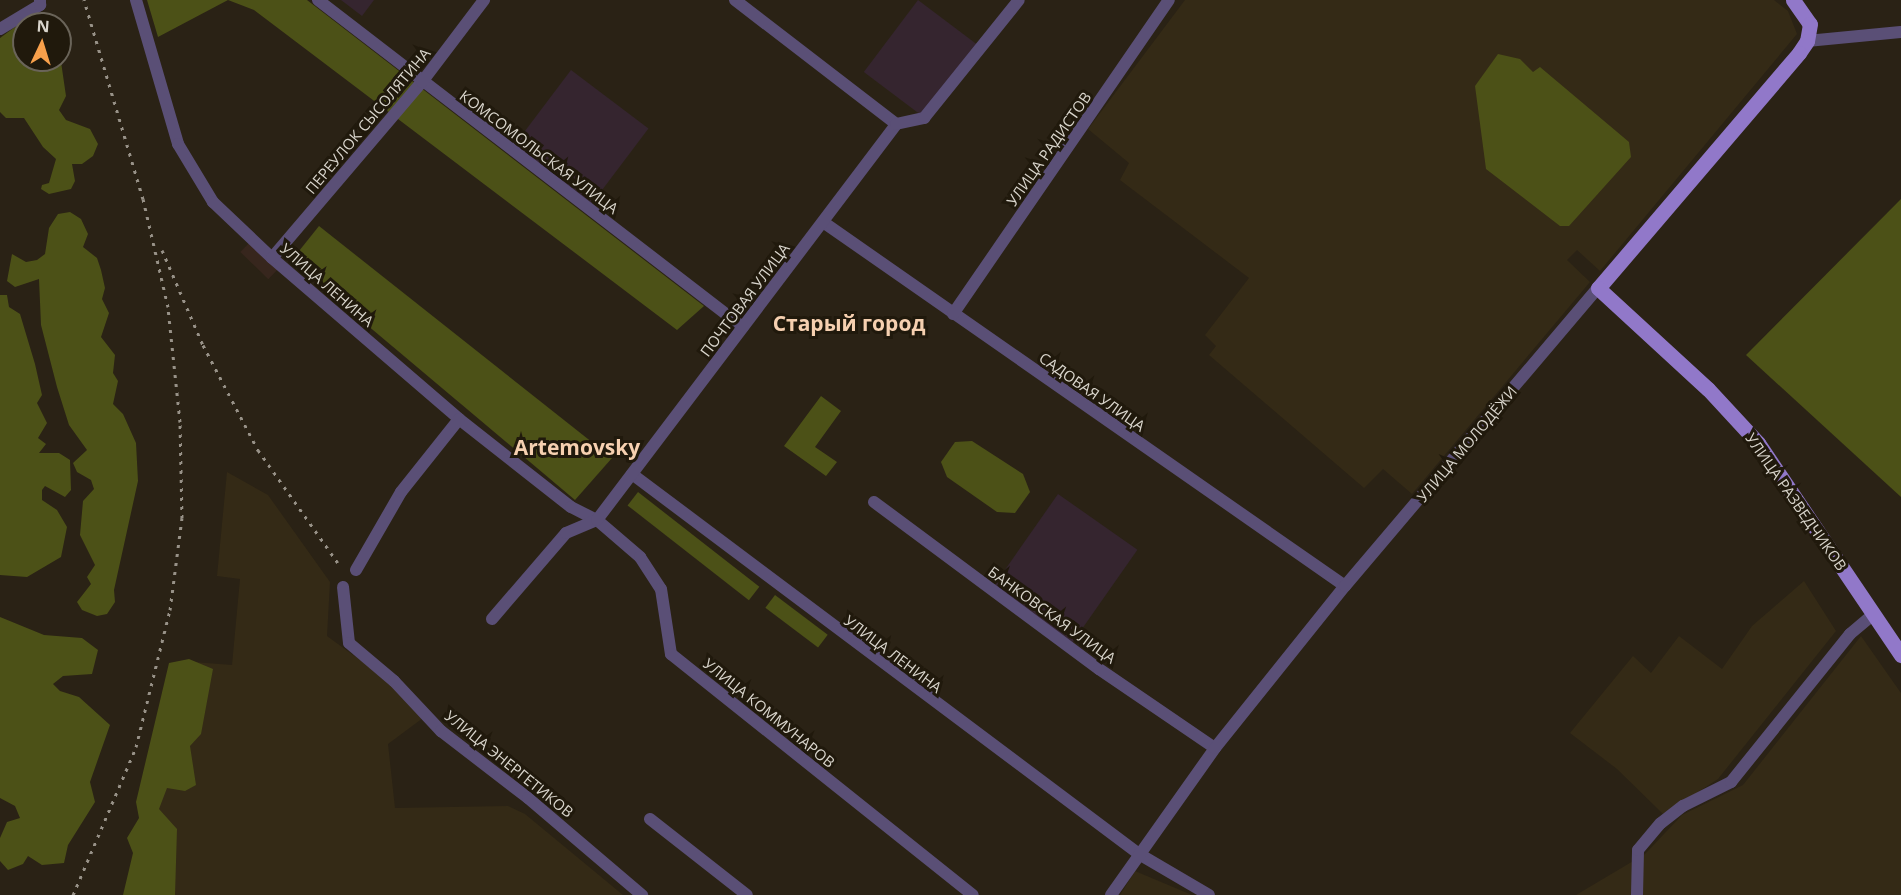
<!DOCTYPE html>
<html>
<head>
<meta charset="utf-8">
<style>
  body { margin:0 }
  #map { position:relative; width:1901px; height:895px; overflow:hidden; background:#2a2215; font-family:"Open Sans",sans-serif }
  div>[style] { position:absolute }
  .commercial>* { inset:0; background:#37261d; transform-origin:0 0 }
  .built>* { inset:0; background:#342a16 }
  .education>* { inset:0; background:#35252f; transform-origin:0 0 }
  .green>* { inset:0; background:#4c5117; transform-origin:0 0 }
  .minor>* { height:12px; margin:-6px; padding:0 6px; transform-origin:6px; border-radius:6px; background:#5a4f76 }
  .major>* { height:15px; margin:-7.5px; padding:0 7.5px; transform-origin:7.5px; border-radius:7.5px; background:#9178c9 }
  .rail>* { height:3px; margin-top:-1.5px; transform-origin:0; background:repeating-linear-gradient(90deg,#989288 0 3px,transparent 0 9px) }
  span { translate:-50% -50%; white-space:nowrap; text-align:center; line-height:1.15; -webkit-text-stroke:6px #20190c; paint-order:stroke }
  .street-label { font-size:15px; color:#d9d5cc }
  .district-label { font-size:21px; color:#f6d0b0; font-weight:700 }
  .north { position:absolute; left:12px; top:12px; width:60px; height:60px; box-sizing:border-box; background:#20190c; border:2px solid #6a6459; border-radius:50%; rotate:4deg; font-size:16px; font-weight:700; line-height:24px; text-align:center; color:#d9d5cc }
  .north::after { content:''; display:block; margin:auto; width:21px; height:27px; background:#f8a04b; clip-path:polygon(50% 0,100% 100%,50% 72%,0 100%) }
</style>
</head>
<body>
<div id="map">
  <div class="commercial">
    <div style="left:250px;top:242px;width:39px;height:14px;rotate:44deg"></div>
  </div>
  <div class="built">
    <div style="clip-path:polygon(1185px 0,1774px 0,1788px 11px,1797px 34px,1600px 271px,1577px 250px,1567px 260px,1590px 282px,1412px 494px,1383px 469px,1364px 488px,1209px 355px,1216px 346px,1205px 335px,1249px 278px,1120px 180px,1129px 163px,1088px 129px)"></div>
    <div style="clip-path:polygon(227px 472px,268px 495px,330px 582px,327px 636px,386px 679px,423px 718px,388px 744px,395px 808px,508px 806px,525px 814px,623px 895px,137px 895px,193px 662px,232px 665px,240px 579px,217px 576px)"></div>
    <div style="clip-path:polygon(1804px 581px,1836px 631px,1718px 779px,1695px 794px,1663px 814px,1617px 769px,1570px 733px,1633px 656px,1651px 673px,1679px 636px,1722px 669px,1752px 626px)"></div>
    <div style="clip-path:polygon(1861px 636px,1901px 693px,1901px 895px,1576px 895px,1645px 854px,1682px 815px,1743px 785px)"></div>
    <div style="clip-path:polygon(1135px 871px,1192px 895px,1120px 895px)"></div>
  </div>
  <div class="education">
    <div style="clip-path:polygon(341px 0,374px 0,362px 16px)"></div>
    <div style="left:918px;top:0;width:74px;height:90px;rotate:37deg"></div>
    <div style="left:571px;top:70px;width:97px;height:94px;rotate:37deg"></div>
    <div style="left:1058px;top:494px;width:97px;height:113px;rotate:35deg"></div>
  </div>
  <div class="green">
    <div style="clip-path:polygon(147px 0,307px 0,704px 306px,677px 330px,254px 10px,228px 0,158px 37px)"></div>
    <div style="clip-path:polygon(46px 13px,53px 24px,24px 24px,24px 60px,60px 60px,60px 55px,66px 96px,59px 110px,66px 120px,90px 129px,98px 144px,93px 156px,82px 164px,72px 164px,75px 181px,71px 189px,49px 194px,41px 189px,42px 185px,49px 183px,56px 159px,43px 147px,24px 118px,6px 118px,0 112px,0 38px,23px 21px)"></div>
    <div style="clip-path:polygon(1498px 54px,1520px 59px,1533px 72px,1540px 67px,1629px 142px,1631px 157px,1569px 226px,1560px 226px,1486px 169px,1475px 86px)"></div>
    <div style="clip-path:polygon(1901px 199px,1901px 497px,1746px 355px)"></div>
    <div style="clip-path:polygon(70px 212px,81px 219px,88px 234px,83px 247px,97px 258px,101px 270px,105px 288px,102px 299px,109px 313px,101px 337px,115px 355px,113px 373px,118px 381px,113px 404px,123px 414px,136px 443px,138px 481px,114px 590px,115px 602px,107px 614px,97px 616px,82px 610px,77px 602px,91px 584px,87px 577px,95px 565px,80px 535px,83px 501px,94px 489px,91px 480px,77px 472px,73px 463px,87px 450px,69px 425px,57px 387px,41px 325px,39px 279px,15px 287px,7px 281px,12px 254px,26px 262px,37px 260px,45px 254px,49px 228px,58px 214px)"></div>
    <div style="clip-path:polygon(319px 226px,612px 458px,575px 500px,291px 261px)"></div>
    <div style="clip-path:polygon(0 295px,7px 295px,9px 307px,20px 314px,35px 364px,42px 395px,37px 403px,47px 423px,38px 438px,46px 444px,39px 453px,59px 453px,70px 460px,71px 490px,65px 497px,45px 486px,42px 490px,42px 500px,57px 510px,67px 527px,61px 557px,27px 577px,0 575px)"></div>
    <div style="clip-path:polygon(821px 396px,841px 411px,815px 447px,837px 462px,826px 476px,784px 446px)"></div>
    <div style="clip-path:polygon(972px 441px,1023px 474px,1030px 492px,1015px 513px,997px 512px,947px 477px,941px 462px,955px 442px)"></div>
    <div style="left:638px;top:492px;width:154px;height:17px;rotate:38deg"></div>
    <div style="left:775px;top:595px;width:66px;height:16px;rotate:37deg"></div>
    <div style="clip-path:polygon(0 617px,44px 635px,82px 638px,98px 650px,92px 674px,63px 676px,53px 684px,60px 691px,79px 697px,110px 725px,90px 782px,95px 802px,68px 845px,64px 863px,42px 865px,28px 856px,23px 864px,8px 870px,0 861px,0 838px,7px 822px,20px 818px,15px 806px,0 798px)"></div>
    <div style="clip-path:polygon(189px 659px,213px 669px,201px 734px,190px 746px,196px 785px,185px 791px,167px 788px,159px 809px,177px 829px,175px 895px,123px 895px,133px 853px,127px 838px,139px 818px,136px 802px,169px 663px)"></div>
  </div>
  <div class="minor">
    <div style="left:136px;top:0;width:150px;rotate:73.7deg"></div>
    <div style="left:178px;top:144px;width:68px;rotate:58.9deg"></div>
    <div style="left:213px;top:202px;width:81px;rotate:43.5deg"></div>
    <div style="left:272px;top:258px;width:247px;rotate:40.7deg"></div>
    <div style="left:459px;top:419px;width:142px;rotate:38.2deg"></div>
    <div style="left:571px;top:507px;width:29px;rotate:27deg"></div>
    <div style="left:597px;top:520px;width:57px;rotate:40.7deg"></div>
    <div style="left:640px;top:557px;width:38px;rotate:57deg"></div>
    <div style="left:661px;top:589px;width:66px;rotate:81.3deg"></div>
    <div style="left:671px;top:654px;width:386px;rotate:38.6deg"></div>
    <div style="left:318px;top:0;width:536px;rotate:37.58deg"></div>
    <div style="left:735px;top:0;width:203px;rotate:37.6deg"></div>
    <div style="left:0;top:29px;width:47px;rotate:-31deg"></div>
    <div style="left:40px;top:5px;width:5px;rotate:-90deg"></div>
    <div style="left:1807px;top:41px;width:94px;rotate:-5.5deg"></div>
    <div style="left:823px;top:222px;width:636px;rotate:34.89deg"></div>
    <div style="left:272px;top:258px;width:231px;rotate:-49.6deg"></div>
    <div style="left:422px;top:82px;width:103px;rotate:-52.9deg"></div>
    <div style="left:953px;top:314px;width:381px;rotate:-55.5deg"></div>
    <div style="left:632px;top:474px;width:634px;rotate:36.85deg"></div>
    <div style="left:1139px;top:854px;width:81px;rotate:30.4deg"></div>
    <div style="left:874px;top:502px;width:280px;rotate:36.6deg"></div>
    <div style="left:1099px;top:669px;width:140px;rotate:34.3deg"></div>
    <div style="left:356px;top:570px;width:90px;rotate:-60deg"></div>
    <div style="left:401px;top:492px;width:93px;rotate:-51.5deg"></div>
    <div style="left:343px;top:587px;width:56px;rotate:83.9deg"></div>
    <div style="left:349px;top:643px;width:59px;rotate:40.2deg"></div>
    <div style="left:394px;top:681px;width:69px;rotate:46.8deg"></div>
    <div style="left:441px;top:731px;width:110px;rotate:37.6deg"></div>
    <div style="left:528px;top:798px;width:150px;rotate:40.4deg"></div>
    <div style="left:492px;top:619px;width:113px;rotate:-49.3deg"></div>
    <div style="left:566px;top:533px;width:34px;rotate:-23deg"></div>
    <div style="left:597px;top:520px;width:496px;rotate:-52.9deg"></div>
    <div style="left:896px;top:124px;width:29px;rotate:-12deg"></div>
    <div style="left:924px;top:118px;width:151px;rotate:-51.2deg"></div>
    <div style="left:650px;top:819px;width:123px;rotate:38.1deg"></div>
    <div style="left:1111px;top:895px;width:180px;rotate:-54.7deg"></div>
    <div style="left:1215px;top:748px;width:208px;rotate:-51.3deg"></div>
    <div style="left:1345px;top:586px;width:391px;rotate:-49.7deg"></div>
    <div style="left:1637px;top:895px;width:45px;rotate:-88.7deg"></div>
    <div style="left:1638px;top:850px;width:35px;rotate:-50deg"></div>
    <div style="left:1661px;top:823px;width:28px;rotate:-38deg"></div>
    <div style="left:1683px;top:806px;width:54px;rotate:-26.6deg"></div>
    <div style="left:1731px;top:782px;width:190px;rotate:-51.2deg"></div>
    <div style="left:1850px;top:634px;width:30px;rotate:-40deg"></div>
  </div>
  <div class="major">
    <div style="left:1793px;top:0;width:29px;rotate:55deg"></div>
    <div style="left:1810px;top:24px;width:17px;rotate:100deg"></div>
    <div style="left:1807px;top:41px;width:14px;rotate:124deg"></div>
    <div style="left:1799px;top:53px;width:309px;rotate:130.5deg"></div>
    <div style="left:1598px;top:288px;width:149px;rotate:42.6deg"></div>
    <div style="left:1708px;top:389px;width:74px;rotate:47.2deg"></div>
    <div style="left:1758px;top:443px;width:256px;rotate:56deg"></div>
  </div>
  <div class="rail">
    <div style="left:162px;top:250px;width:103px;rotate:66.7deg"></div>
    <div style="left:203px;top:345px;width:119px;rotate:62.4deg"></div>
    <div style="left:258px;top:450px;width:138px;rotate:54.7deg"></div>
    <div style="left:73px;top:895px;width:161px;rotate:-66.9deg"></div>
    <div style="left:136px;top:747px;width:141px;rotate:-76.1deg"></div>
    <div style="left:170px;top:610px;width:93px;rotate:-82.6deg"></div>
    <div style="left:182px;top:518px;width:96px;rotate:-91.2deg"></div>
    <div style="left:180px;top:422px;width:116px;rotate:-96deg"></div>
    <div style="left:168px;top:307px;width:111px;rotate:-103deg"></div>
    <div style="left:143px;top:199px;width:208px;rotate:-106.5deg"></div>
  </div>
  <div class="street-label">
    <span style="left:368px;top:121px;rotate:-50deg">ПЕРЕУЛОК СЫСОЛЯТИНА</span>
    <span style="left:1049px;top:149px;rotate:-55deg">УЛИЦА РАДИСТОВ</span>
    <span style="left:539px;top:152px;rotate:37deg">КОМСОМОЛЬСКАЯ УЛИЦА</span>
    <span style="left:327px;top:285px;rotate:41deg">УЛИЦА ЛЕНИНА</span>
    <span style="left:745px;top:300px;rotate:-53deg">ПОЧТОВАЯ УЛИЦА</span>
    <span style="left:1092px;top:392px;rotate:35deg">САДОВАЯ УЛИЦА</span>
    <span style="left:1467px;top:444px;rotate:-50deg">УЛИЦА МОЛОДЁЖИ</span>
    <span style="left:1796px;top:502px;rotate:55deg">УЛИЦА РАЗВЕДЧИКОВ</span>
    <span style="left:1052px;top:615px;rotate:36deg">БАНКОВСКАЯ УЛИЦА</span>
    <span style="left:893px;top:654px;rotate:37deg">УЛИЦА ЛЕНИНА</span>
    <span style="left:769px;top:713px;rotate:39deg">УЛИЦА КОММУНАРОВ</span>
    <span style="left:509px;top:764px;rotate:39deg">УЛИЦА ЭНЕРГЕТИКОВ</span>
  </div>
  <div class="district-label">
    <span style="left:849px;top:323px">Старый город</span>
    <span style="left:577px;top:447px">Artemovsky</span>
  </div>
  <div class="north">N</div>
</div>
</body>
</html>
